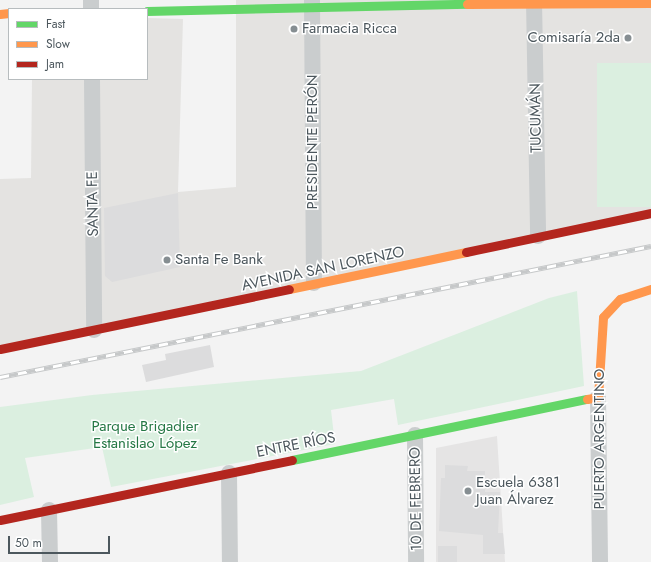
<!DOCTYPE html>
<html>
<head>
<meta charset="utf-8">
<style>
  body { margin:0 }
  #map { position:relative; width:651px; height:562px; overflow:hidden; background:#f3f3f3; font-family:Jost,sans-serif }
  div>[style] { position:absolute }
  .commercial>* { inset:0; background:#e4e3e1 }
  .education>* { inset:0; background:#e5e4e4 }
  .green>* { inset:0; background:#dbefe0; transform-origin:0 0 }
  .building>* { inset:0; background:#dcdcdd; transform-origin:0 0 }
  .street>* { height:16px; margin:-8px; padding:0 8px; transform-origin:8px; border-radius:8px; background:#cacdce }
  .fast>* { height:9px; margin:-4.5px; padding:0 4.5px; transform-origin:4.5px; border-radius:4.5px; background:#63d668 }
  .slow>* { height:9px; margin:-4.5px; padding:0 4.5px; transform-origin:4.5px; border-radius:4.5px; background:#ff974d }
  .jam>* { height:9px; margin:-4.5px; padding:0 4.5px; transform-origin:4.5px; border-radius:4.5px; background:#b3261e }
  .rail>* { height:4.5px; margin-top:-2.25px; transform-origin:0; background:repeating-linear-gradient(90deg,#fff 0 9px,#c6c8c9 0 18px); box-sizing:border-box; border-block:1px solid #c6c8c9 }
  .dots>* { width:11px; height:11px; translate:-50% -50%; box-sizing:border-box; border:2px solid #fff; border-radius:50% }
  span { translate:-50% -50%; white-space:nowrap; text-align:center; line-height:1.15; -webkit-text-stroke:3px #fff; paint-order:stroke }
  .poi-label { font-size:15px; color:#4c575d }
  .left { translate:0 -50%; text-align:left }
  .right { translate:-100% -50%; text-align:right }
  .street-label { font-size:15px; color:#4c575d }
  .park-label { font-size:15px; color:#247744 }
  .legend { position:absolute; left:8px; top:8px; width:140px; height:72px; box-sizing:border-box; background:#fff; border:1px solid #b7bcbe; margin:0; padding:5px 7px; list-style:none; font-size:12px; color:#4c575d }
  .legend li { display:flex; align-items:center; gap:8px; height:20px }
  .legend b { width:20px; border:1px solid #b7bcbe }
  .scale { position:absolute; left:8px; top:536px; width:102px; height:18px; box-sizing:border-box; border:2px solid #4c575d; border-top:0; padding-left:5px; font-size:12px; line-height:14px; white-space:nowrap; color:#4c575d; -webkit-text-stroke:3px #fff; paint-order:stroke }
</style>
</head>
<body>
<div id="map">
  <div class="commercial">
    <div style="clip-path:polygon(236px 0,651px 0,651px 214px,0 347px,0 179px,31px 178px,32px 79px,147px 79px,147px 18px,183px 19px,178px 192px,236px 187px)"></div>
  </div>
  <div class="education">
    <div style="clip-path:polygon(497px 436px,505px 562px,436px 562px,436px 448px)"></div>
  </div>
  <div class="green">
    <div style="left:597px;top:63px;width:54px;height:144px"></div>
    <div style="clip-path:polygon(577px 291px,584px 386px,398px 425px,394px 399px,331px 410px,335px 444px,111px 487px,102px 447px,25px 458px,34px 497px,0 505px,0 407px,92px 395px,361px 371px,549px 298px)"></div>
  </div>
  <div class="building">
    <div style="clip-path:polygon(178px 193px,180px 267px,112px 282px,105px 276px,104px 208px)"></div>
    <div style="clip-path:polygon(210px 345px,214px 367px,146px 382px,142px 365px,166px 360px,165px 354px)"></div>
    <div style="clip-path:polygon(445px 465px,468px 466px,467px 471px,485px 471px,485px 492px,500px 492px,498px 533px,503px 533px,505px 554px,483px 554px,483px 535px,439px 531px,441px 478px,445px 478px)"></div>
    <div style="left:438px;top:546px;width:19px;height:16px"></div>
  </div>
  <div class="street">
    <div style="left:91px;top:0;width:9px;rotate:90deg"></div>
    <div style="left:312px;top:0;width:283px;rotate:89.6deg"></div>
    <div style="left:534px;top:0;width:236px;rotate:89deg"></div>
    <div style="left:92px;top:79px;width:251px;rotate:89.5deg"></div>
    <div style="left:598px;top:397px;width:165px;rotate:89.3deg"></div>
    <div style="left:415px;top:435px;width:127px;rotate:89.5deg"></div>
    <div style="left:229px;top:473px;width:89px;rotate:89.4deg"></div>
    <div style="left:49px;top:510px;width:52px;rotate:88.9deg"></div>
  </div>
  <div class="fast">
    <div style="left:147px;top:11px;width:320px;rotate:-1.3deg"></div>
    <div style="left:292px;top:460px;width:301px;rotate:-11.7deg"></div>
  </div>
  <div class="slow">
    <div style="left:467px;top:4px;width:184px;rotate:-0.3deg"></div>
    <div style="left:0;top:14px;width:9px;rotate:-6deg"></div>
    <div style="left:289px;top:289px;width:181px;rotate:-11.8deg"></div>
    <div style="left:587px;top:399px;width:11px;rotate:-10deg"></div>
    <div style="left:598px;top:397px;width:80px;rotate:-86.4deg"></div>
    <div style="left:603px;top:317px;width:25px;rotate:-47deg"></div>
    <div style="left:620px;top:299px;width:33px;rotate:-18deg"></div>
  </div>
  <div class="jam">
    <div style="left:466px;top:252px;width:189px;rotate:-11.9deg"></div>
    <div style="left:0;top:349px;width:295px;rotate:-11.7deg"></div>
    <div style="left:0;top:520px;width:298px;rotate:-11.6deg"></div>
  </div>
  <div class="rail">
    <div style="left:0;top:377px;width:664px;rotate:-11.38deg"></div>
  </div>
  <div class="dots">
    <div style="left:294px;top:29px;background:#868e92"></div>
    <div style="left:628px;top:38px;background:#868e92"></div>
    <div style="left:167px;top:260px;background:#868e92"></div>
    <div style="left:468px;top:491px;background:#868e92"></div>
  </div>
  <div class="poi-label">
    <span class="left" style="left:302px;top:29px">Farmacia Ricca</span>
    <span class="right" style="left:620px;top:38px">Comisaría 2da</span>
    <span class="left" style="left:175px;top:260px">Santa Fe Bank</span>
    <span class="left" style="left:476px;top:491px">Escuela 6381<br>Juan Álvarez</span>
  </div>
  <div class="street-label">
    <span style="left:536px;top:118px;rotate:-91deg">TUCUMÁN</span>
    <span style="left:313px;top:142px;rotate:-90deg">PRESIDENTE PERÓN</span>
    <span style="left:93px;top:204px;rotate:-91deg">SANTA FE</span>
    <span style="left:323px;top:269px;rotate:-12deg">AVENIDA SAN LORENZO</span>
    <span style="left:600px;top:439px;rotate:-90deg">PUERTO ARGENTINO</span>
    <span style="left:296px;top:445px;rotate:-11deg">ENTRE RÍOS</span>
    <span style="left:416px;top:499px;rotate:-91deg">10 DE FEBRERO</span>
  </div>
  <div class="park-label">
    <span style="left:145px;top:435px">Parque Brigadier<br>Estanislao López</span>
  </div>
  <ul class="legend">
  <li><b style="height:5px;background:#63d668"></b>Fast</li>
  <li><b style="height:5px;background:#ff974d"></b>Slow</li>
  <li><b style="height:5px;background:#b3261e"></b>Jam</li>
  </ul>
  <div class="scale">50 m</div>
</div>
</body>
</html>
